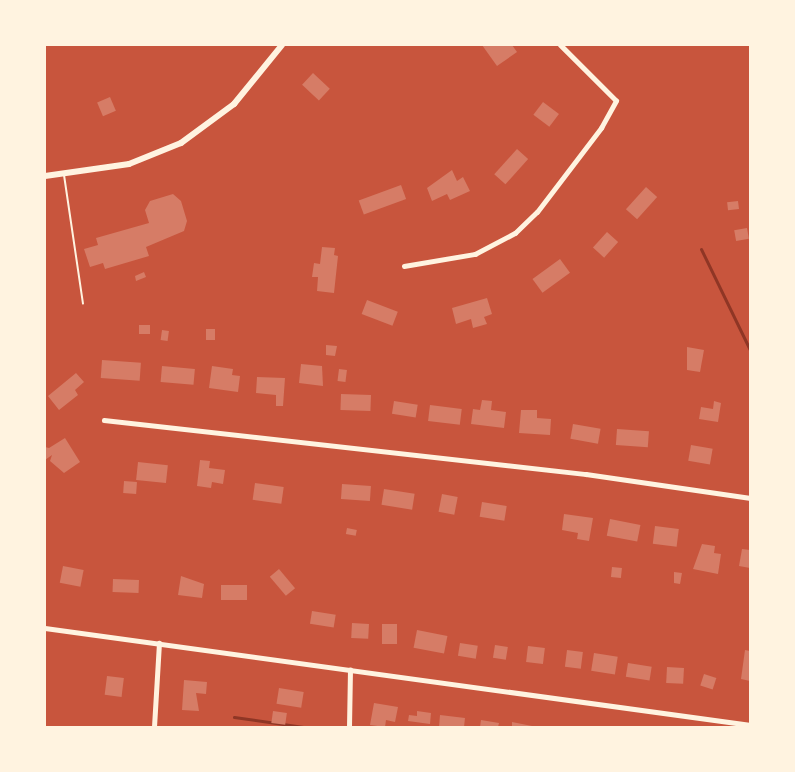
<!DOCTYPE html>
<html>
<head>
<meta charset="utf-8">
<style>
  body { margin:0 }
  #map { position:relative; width:795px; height:772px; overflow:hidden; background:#c8553d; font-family:"Roboto Condensed",sans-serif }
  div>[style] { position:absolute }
  .stream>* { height:3px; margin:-1.5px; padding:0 1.5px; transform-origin:1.5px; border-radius:1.5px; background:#8f3625 }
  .building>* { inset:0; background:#d67c66; transform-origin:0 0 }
  .service>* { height:2px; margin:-1px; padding:0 1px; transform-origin:1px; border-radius:1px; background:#fff3e0 }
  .minor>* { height:4.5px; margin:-2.25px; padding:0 2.25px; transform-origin:2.25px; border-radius:2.25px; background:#fff3e0 }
  .tertiary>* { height:6px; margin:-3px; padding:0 3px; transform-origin:3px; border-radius:3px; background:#fff3e0 }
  span { translate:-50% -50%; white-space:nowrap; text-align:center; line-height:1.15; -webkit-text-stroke:6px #fff3e0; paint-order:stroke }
  .frame { position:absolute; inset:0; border:46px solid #fff3e0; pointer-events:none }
</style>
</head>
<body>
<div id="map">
  <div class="stream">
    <div style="left:701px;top:249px;width:112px;rotate:64.1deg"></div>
    <div style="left:234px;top:717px;width:70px;rotate:8.2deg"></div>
  </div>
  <div class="building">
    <div style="clip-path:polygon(482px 45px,512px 45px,517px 52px,497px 66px)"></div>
    <div style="left:313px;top:73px;width:23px;height:16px;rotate:43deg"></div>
    <div style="left:110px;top:97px;width:15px;height:14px;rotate:67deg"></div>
    <div style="left:543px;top:102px;width:20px;height:16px;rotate:37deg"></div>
    <div style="left:517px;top:149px;width:15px;height:34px;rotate:42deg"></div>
    <div style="clip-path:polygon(452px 170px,457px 181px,463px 177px,470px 191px,450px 200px,447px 194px,432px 201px,427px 188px)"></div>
    <div style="left:401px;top:185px;width:15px;height:45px;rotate:70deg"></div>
    <div style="left:646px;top:187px;width:15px;height:30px;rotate:42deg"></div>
    <div style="clip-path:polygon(173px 194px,181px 201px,187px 221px,184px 231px,146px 247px,149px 256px,105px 269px,103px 263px,90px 267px,84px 249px,98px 245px,96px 238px,149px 223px,145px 210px,150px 201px)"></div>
    <div style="left:738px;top:201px;width:8px;height:11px;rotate:83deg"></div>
    <div style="left:747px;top:228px;width:11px;height:13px;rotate:80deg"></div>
    <div style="left:607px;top:232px;width:15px;height:21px;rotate:42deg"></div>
    <div style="clip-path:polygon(322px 247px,335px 248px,334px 255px,338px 256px,334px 293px,317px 291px,318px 277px,312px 277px,314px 263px,320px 264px)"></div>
    <div style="left:560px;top:259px;width:17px;height:34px;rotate:54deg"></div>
    <div style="clip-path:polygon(144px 272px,146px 277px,136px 281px,135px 276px)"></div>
    <div style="clip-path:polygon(487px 298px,492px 314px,484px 317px,487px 324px,473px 328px,471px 319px,456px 324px,452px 308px)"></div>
    <div style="left:367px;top:300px;width:33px;height:15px;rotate:21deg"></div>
    <div style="left:139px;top:325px;width:11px;height:9px"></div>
    <div style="left:206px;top:329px;width:9px;height:11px"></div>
    <div style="left:162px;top:330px;width:7px;height:10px;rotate:8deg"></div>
    <div style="clip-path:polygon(326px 345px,337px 346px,335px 356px,326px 355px)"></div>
    <div style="clip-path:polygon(687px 347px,704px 350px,700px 372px,687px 370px)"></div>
    <div style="left:102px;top:360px;width:39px;height:18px;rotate:4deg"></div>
    <div style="clip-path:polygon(301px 364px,322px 366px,323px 386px,299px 383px)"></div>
    <div style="left:162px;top:366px;width:33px;height:16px;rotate:5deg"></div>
    <div style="clip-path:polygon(212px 366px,233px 369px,232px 375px,240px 376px,238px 392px,209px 388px)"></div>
    <div style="left:339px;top:369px;width:8px;height:12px;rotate:7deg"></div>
    <div style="clip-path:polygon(76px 373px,84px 382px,75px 390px,78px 395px,59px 410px,48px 396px)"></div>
    <div style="clip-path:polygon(257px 377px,285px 378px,283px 406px,276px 406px,276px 395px,256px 393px)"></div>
    <div style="left:341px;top:394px;width:30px;height:16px;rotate:2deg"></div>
    <div style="clip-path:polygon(482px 400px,492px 401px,491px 410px,506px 412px,504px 428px,471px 424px,473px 409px,480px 410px)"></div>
    <div style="left:394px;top:401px;width:24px;height:13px;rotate:9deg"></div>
    <div style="clip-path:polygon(714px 401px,721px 403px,718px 422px,699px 419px,701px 407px,713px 409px)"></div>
    <div style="left:430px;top:405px;width:32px;height:16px;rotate:7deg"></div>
    <div style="clip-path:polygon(521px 410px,537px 410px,537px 418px,551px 419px,550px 435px,519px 433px)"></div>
    <div style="left:573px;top:424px;width:28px;height:15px;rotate:10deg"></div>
    <div style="left:617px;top:429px;width:32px;height:16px;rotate:4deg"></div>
    <div style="clip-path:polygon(65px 438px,80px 462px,64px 473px,50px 461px,52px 455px,45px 460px,45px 447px,49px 448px)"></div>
    <div style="left:691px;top:445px;width:22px;height:16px;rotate:10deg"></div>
    <div style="clip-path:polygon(200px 460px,210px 461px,209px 468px,225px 470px,223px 484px,212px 482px,211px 488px,197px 486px)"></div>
    <div style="left:138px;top:462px;width:30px;height:18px;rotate:6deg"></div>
    <div style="left:124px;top:481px;width:13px;height:12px;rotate:4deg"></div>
    <div style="left:255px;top:483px;width:29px;height:17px;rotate:8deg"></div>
    <div style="left:342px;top:484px;width:29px;height:15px;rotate:4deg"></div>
    <div style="left:384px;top:489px;width:31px;height:16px;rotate:9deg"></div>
    <div style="left:442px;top:494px;width:16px;height:18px;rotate:11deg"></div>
    <div style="left:482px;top:502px;width:25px;height:15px;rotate:9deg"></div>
    <div style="clip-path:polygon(564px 514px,593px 518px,589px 541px,577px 539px,578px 533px,562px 530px)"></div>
    <div style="left:610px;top:519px;width:31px;height:17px;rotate:11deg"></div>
    <div style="left:655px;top:526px;width:24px;height:18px;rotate:7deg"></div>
    <div style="left:347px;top:528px;width:10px;height:6px;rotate:11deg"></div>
    <div style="clip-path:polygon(702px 544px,715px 546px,714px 553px,721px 554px,718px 574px,693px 569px)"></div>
    <div style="clip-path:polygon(742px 549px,750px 550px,750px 568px,739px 566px)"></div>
    <div style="left:63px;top:566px;width:21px;height:17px;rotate:11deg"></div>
    <div style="left:612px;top:567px;width:10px;height:10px;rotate:6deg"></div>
    <div style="left:279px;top:569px;width:25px;height:12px;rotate:50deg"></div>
    <div style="clip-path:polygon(674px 572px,682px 573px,680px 584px,674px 583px)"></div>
    <div style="clip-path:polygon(181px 576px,204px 584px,202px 598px,178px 595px)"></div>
    <div style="left:113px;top:579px;width:26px;height:13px;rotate:2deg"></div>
    <div style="left:221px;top:585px;width:26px;height:15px"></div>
    <div style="left:312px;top:611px;width:24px;height:13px;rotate:9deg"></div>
    <div style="left:352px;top:623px;width:17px;height:15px;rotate:3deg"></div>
    <div style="left:382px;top:624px;width:15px;height:20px"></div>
    <div style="left:417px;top:630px;width:31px;height:18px;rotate:11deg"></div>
    <div style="left:460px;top:643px;width:18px;height:13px;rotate:9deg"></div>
    <div style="left:495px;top:645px;width:13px;height:13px;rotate:9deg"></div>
    <div style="left:528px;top:646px;width:17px;height:16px;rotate:7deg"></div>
    <div style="left:567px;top:650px;width:16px;height:17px;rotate:7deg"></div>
    <div style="clip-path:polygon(745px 650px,750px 651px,750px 681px,741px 679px)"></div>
    <div style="left:594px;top:653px;width:24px;height:18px;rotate:9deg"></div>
    <div style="left:628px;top:663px;width:24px;height:14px;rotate:9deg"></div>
    <div style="left:667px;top:667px;width:17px;height:16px;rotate:3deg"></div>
    <div style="left:704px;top:674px;width:13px;height:12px;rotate:18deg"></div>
    <div style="left:107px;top:676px;width:17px;height:19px;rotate:7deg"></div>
    <div style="clip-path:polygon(184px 680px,207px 682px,206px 694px,196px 693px,199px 711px,182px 710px)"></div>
    <div style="left:279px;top:688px;width:25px;height:16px;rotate:9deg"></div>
    <div style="clip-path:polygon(374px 703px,398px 707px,395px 722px,386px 720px,385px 727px,370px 725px)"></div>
    <div style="left:273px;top:711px;width:14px;height:12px;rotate:8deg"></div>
    <div style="clip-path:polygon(417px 711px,431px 713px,430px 724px,408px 721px,409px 715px,417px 716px)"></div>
    <div style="clip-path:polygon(440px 715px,465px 718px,464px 727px,439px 727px)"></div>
    <div style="clip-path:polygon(481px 720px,499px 723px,498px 727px,480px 727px)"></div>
    <div style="clip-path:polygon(512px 722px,532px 726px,531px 727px,512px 727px)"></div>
  </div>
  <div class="service">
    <div style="left:64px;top:175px;width:130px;rotate:81.6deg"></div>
  </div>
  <div class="minor">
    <div style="left:404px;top:266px;width:72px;rotate:-9.6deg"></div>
    <div style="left:475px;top:254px;width:45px;rotate:-27.7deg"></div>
    <div style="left:515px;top:233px;width:30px;rotate:-44deg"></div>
    <div style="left:537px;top:212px;width:106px;rotate:-52.7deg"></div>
    <div style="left:601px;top:128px;width:31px;rotate:-61deg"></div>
    <div style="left:616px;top:101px;width:79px;rotate:-135deg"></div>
    <div style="left:104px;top:420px;width:485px;rotate:6.4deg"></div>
    <div style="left:586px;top:474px;width:166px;rotate:8.3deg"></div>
    <div style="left:45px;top:628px;width:712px;rotate:7.83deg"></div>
    <div style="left:154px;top:727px;width:84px;rotate:-86.6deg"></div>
    <div style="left:349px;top:727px;width:57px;rotate:-89deg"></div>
  </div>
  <div class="tertiary">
    <div style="left:45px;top:176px;width:85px;rotate:-8.1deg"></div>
    <div style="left:129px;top:164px;width:56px;rotate:-22deg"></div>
    <div style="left:181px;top:143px;width:66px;rotate:-36.3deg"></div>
    <div style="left:234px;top:104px;width:76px;rotate:-50.9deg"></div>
  </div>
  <div class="frame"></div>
</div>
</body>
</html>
